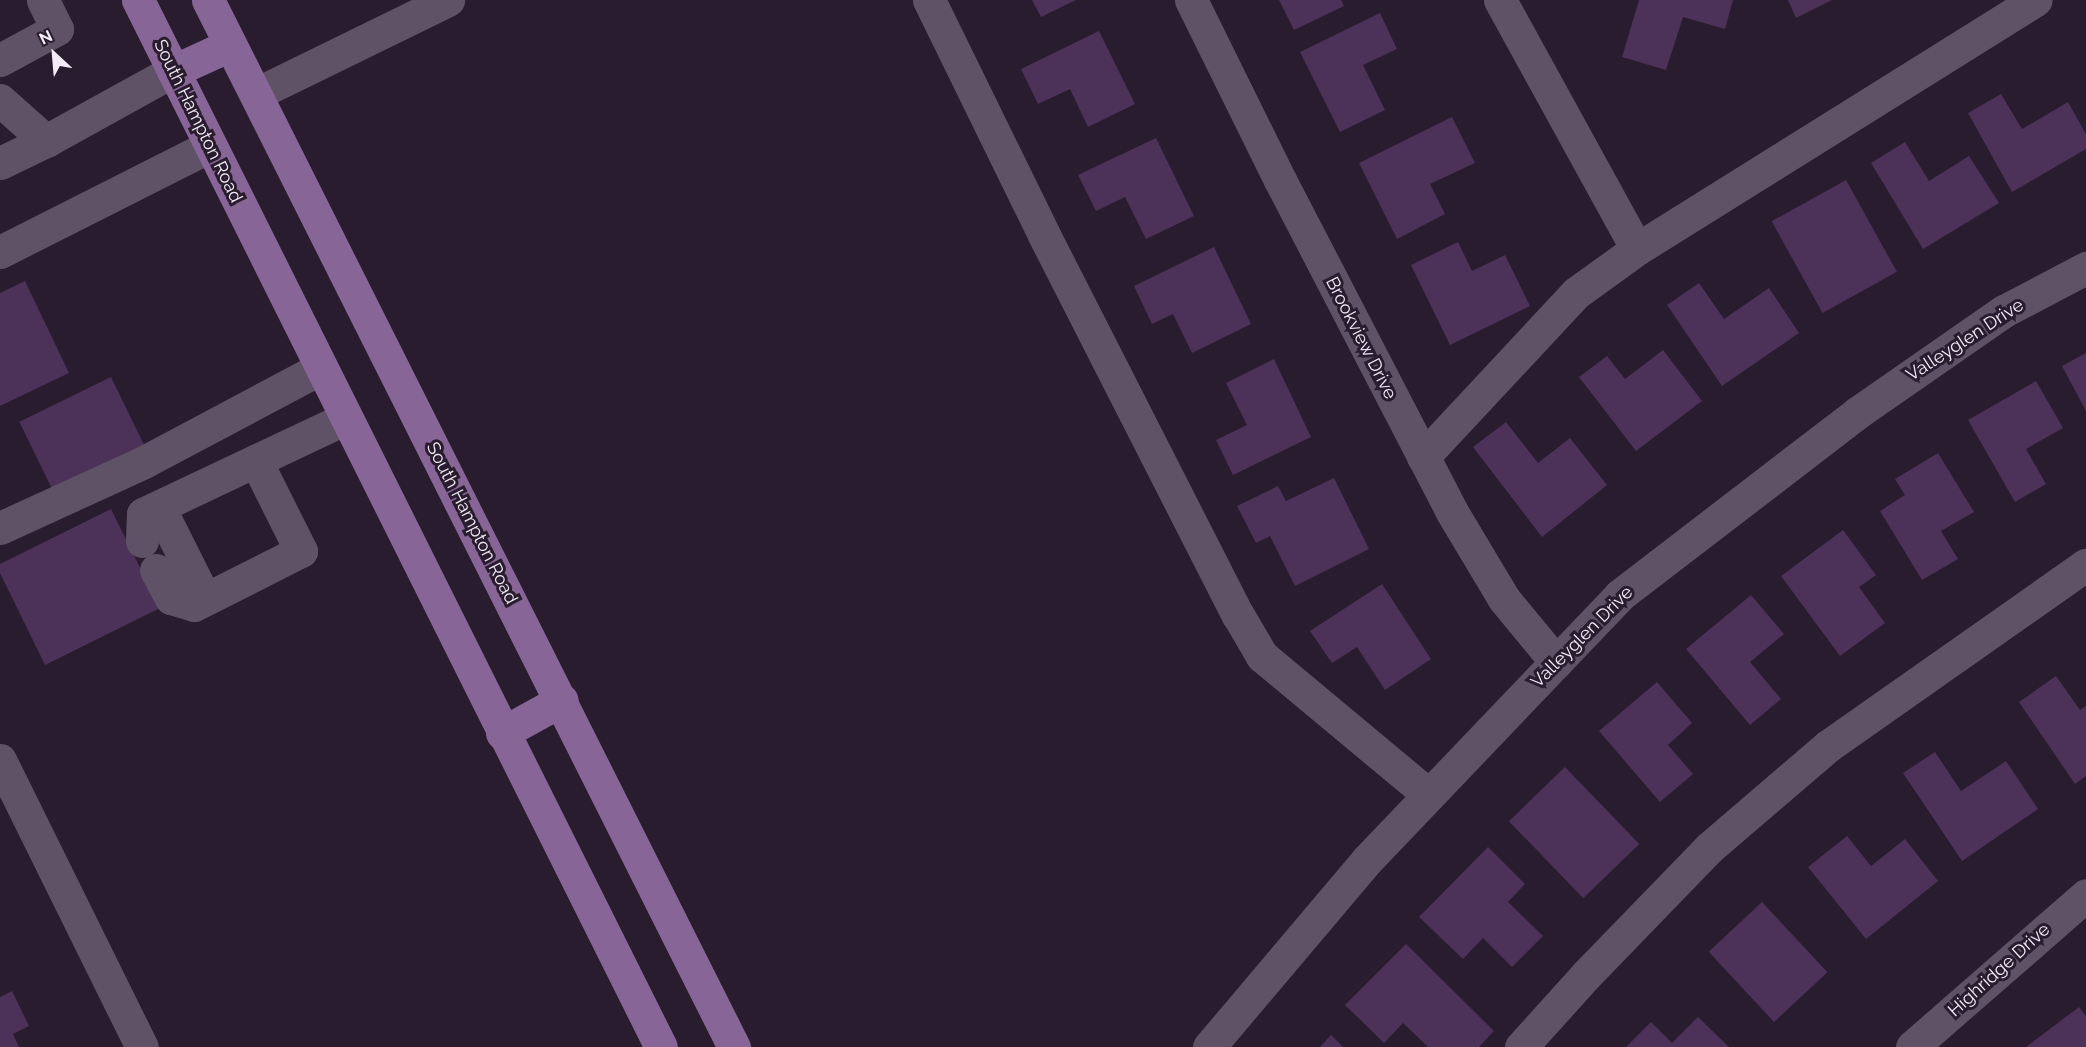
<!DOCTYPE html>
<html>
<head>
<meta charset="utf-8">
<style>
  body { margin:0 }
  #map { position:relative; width:2086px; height:1047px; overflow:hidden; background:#281c2e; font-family:Raleway,sans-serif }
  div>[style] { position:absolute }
  .building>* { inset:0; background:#4c3159; transform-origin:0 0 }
  .minor>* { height:33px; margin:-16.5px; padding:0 16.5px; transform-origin:16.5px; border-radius:16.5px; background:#5f5266 }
  .major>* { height:33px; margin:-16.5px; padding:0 16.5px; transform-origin:16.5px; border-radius:16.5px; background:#876597 }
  span { translate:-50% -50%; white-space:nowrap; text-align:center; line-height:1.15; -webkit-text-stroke:6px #281c2e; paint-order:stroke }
  .street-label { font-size:18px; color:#f4ecf8 }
  .north { position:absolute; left:24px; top:24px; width:60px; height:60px; -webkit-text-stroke:4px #281c2e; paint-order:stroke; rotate:334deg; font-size:16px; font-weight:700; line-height:24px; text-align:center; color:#f4ecf8 }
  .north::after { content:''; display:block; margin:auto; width:21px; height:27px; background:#f4ecf8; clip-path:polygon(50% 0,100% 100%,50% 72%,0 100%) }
</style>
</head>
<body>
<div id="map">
  <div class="building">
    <div style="clip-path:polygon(1032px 0,1076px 0,1041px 17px)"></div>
    <div style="clip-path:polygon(1279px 0,1341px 0,1344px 6px,1294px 30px)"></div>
    <div style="clip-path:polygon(1639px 0,1733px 0,1725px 29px,1683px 17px,1666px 70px,1622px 57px)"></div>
    <div style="clip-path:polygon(1788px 0,1832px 0,1796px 18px)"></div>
    <div style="clip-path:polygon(1380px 13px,1397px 49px,1363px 65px,1385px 110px,1340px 132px,1300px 52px)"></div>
    <div style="clip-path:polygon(1099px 31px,1135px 104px,1088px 127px,1070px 89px,1038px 104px,1021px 69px)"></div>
    <div style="clip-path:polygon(2001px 94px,2022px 129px,2068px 102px,2086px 134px,2086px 149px,2012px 192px,1968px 113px)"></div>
    <div style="clip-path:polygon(1452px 117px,1475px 163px,1430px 184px,1445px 214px,1397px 239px,1359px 163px)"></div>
    <div style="clip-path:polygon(1156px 138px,1194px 216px,1146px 239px,1125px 197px,1096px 211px,1078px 175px)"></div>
    <div style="clip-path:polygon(1905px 142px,1929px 181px,1969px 156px,1999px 203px,1923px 249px,1871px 163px)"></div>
    <div style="left:1846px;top:180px;width:105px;height:85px;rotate:61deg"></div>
    <div style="clip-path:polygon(1458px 242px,1472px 271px,1505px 255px,1530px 306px,1450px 345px,1411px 265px)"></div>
    <div style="clip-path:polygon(1214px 247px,1251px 324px,1192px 353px,1173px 314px,1152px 324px,1134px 286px)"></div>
    <div style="clip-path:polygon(25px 281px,69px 373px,0 406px,0 293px)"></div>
    <div style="clip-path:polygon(1699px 283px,1724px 319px,1769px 288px,1799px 333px,1722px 386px,1667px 305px)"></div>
    <div style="clip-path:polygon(1663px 350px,1702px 401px,1636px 451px,1579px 377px,1607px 356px,1625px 379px)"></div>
    <div style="clip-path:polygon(2086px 353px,2086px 411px,2062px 366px)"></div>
    <div style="clip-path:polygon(1274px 359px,1311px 437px,1233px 475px,1216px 440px,1247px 425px,1226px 383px)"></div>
    <div style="left:111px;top:377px;width:77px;height:102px;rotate:64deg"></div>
    <div style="clip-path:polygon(2036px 381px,2063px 428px,2026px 449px,2046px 484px,2015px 502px,1968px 420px)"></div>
    <div style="clip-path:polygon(1506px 422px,1538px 463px,1570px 438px,1607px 485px,1542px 537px,1473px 447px)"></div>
    <div style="clip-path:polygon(1938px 453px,1974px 512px,1941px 531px,1958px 559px,1922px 580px,1880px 511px,1905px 495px,1895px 479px)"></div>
    <div style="clip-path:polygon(1334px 478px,1369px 549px,1295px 586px,1270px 536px,1256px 543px,1237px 506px,1278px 486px,1286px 501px)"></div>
    <div style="clip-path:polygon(111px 509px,160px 608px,45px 665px,0 573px,0 564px)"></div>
    <div style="clip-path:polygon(1843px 530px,1876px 575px,1859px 587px,1885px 623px,1840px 656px,1781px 576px)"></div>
    <div style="clip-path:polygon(1382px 584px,1431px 659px,1385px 690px,1357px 647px,1332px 663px,1310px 631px)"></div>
    <div style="clip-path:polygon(1751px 595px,1784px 634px,1750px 662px,1781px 699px,1750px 725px,1686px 649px)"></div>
    <div style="clip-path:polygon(2056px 676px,2080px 710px,2086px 706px,2086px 776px,2075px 784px,2019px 702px)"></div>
    <div style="clip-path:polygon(1657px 682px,1692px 723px,1668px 745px,1693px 774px,1660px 802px,1599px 731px)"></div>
    <div style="clip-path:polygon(1935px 752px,1961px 791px,2006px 761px,2038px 809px,1962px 861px,1903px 773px)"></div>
    <div style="left:1565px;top:767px;width:107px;height:78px;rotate:46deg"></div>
    <div style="clip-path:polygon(1847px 836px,1871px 866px,1905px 839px,1938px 881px,1866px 939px,1808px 867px)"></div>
    <div style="clip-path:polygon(1488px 847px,1525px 884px,1508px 902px,1543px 936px,1512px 967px,1483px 938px,1463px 959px,1419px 917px)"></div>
    <div style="left:1762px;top:902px;width:96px;height:73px;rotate:47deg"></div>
    <div style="clip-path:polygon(1406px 944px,1494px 1031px,1479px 1047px,1428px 1047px,1403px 1023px,1384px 1043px,1345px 1005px)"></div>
    <div style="clip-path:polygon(12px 991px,29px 1026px,13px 1034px,19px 1047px,0 1047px,0 997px)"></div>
    <div style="clip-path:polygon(2079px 1007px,2086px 1016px,2086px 1047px,2026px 1047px)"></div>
    <div style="clip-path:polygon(1698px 1017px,1729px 1047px,1626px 1047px,1651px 1022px,1672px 1043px)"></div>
    <div style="clip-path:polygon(1331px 1035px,1343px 1047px,1320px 1047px)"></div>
  </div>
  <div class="minor">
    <div style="left:929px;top:0;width:262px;rotate:63.9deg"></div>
    <div style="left:1044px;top:235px;width:427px;rotate:63deg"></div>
    <div style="left:1238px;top:615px;width:48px;rotate:59.7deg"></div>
    <div style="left:1262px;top:656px;width:217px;rotate:39.8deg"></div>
    <div style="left:1191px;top:0;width:201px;rotate:63.7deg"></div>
    <div style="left:1280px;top:180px;width:374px;rotate:62.6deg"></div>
    <div style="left:1452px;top:512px;width:101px;rotate:59.1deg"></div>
    <div style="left:1504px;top:599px;width:82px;rotate:50.5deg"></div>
    <div style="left:1500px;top:0;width:284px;rotate:61.2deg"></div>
    <div style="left:0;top:60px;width:65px;rotate:-28.5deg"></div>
    <div style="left:57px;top:29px;width:32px;rotate:-116deg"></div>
    <div style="left:256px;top:94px;width:214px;rotate:-26.1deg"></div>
    <div style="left:0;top:100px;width:62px;rotate:41.7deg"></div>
    <div style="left:0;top:163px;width:51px;rotate:-25.6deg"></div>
    <div style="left:46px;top:141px;width:145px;rotate:-28.9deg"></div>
    <div style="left:0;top:252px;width:235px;rotate:-26.8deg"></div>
    <div style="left:1423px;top:457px;width:224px;rotate:-47deg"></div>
    <div style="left:1576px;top:293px;width:75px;rotate:-35.8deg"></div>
    <div style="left:1637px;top:249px;width:470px;rotate:-32deg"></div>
    <div style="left:159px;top:507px;width:103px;rotate:63.4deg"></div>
    <div style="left:0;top:528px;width:158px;rotate:-24.6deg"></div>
    <div style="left:144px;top:462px;width:200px;rotate:-28deg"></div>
    <div style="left:142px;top:541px;width:27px;rotate:-88deg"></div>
    <div style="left:143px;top:514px;width:225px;rotate:-25.3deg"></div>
    <div style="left:156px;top:570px;width:32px;rotate:62deg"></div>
    <div style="left:171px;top:598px;width:24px;rotate:17deg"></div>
    <div style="left:194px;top:605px;width:120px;rotate:-26.8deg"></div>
    <div style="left:301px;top:551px;width:101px;rotate:-116.6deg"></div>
    <div style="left:0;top:760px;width:320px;rotate:63.7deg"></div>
    <div style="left:1209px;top:1047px;width:245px;rotate:-49.8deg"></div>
    <div style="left:1367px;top:860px;width:366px;rotate:-46.3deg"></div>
    <div style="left:1620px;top:595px;width:299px;rotate:-37.5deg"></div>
    <div style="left:1857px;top:413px;width:179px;rotate:-34.8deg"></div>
    <div style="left:2004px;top:311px;width:93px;rotate:-27.7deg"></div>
    <div style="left:1521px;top:1047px;width:97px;rotate:-47.9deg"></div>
    <div style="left:1586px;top:975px;width:177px;rotate:-45.9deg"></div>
    <div style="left:1709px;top:848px;width:157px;rotate:-40.6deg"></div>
    <div style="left:1828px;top:746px;width:315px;rotate:-35.1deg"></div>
    <div style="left:1912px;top:1047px;width:231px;rotate:-41.1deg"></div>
  </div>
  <div class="major">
    <div style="left:138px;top:0;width:1170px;rotate:63.46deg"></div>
    <div style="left:208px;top:0;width:1172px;rotate:63.33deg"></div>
    <div style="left:173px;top:71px;width:63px;rotate:-24.5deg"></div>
    <div style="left:502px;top:733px;width:68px;rotate:-28.8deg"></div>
  </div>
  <div class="street-label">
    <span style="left:198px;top:121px;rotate:64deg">South Hampton Road</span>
    <span style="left:1361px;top:338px;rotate:63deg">Brookview Drive</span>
    <span style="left:1965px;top:340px;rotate:-33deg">Valleyglen Drive</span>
    <span style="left:472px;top:523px;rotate:63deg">South Hampton Road</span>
    <span style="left:1582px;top:637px;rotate:-45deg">Valleyglen Drive</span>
    <span style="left:1999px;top:970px;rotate:-42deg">Highridge Drive</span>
  </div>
  <div class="north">N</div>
</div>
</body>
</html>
